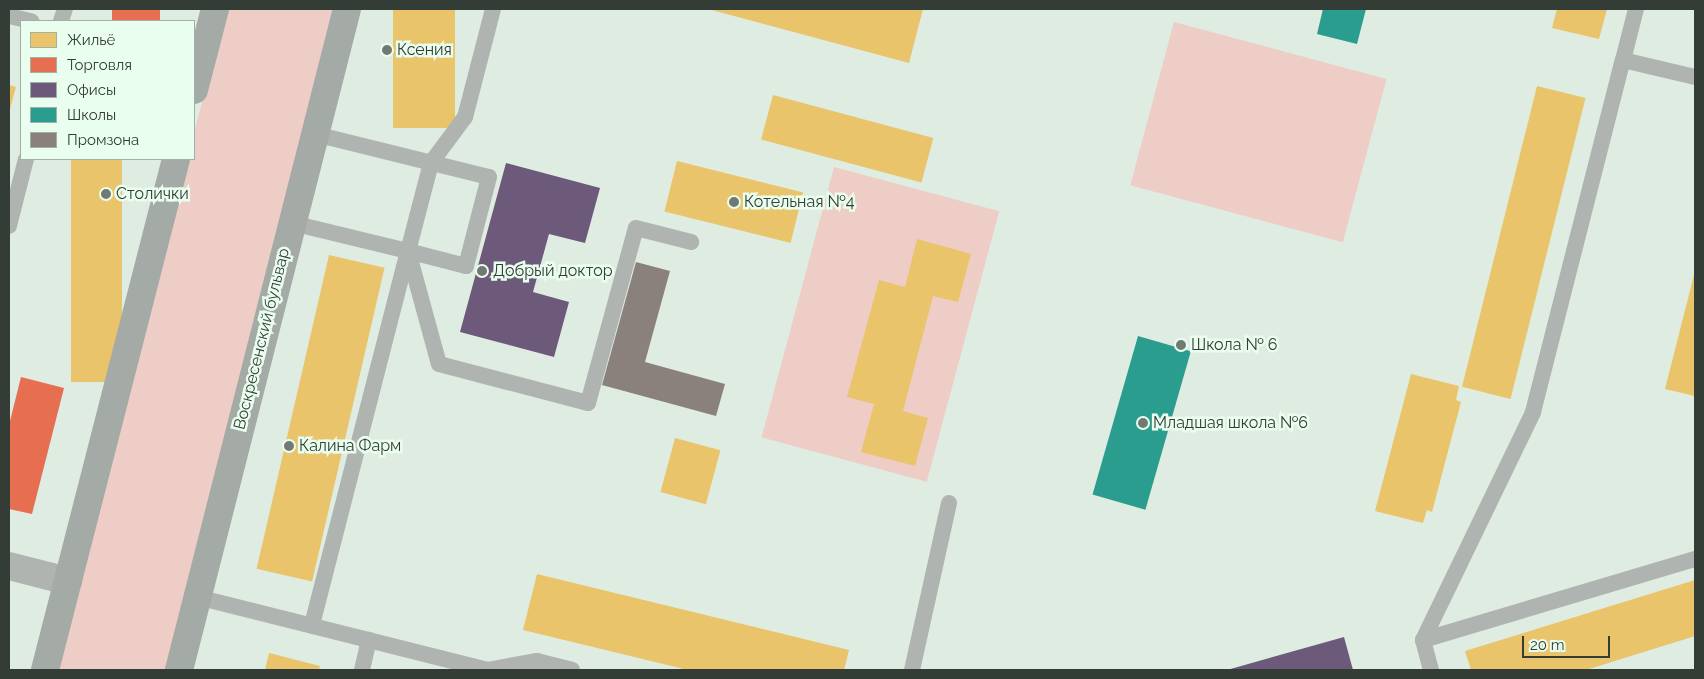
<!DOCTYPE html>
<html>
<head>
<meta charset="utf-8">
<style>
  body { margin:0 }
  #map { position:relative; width:1704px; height:679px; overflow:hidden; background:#dfece2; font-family:Raleway,sans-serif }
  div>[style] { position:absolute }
  .green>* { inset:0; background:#edcdc6; transform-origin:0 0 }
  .homes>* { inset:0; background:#e9c46a; transform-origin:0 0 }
  .shops>* { inset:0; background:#e76f51; transform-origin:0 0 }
  .offices>* { inset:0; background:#6d597a }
  .schools>* { inset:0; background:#2a9d8f; transform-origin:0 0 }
  .industry>* { inset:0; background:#8a817c }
  .service>* { height:16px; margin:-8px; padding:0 8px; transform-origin:8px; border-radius:8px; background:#afb4b1 }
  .minor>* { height:28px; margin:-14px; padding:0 14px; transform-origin:14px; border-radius:14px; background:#afb4b1 }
  .secondary>* { height:28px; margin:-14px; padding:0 14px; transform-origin:14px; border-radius:14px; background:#a4aaa5 }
  .dots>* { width:14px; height:14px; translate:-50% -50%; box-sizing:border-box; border:2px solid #eafeef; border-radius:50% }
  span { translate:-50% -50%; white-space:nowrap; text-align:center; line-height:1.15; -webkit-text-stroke:5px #eafeef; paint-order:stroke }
  .poi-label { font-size:16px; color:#333c35 }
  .left { translate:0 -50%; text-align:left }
  .street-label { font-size:16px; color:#333c35 }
  .frame { position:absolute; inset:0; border:10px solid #333c35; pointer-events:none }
  .legend { position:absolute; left:20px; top:20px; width:175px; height:140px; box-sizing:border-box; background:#eafeef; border:1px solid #a1b0a5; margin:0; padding:6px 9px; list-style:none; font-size:15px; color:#333c35 }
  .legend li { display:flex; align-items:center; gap:10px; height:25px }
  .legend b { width:25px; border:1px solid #a1b0a5 }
  .scale { position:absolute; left:1522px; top:636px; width:88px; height:22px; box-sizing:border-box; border:2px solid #333c35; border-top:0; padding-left:6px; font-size:15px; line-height:18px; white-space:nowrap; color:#333c35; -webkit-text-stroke:4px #eafeef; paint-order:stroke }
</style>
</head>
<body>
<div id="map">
  <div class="green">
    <div style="clip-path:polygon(226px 9px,334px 9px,166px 670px,55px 670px,187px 159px,194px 159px,194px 133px)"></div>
    <div style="left:1174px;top:22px;width:220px;height:169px;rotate:15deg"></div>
    <div style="left:834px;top:167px;width:171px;height:280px;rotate:15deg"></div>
  </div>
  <div class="homes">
    <div style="left:393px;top:9px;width:62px;height:119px"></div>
    <div style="clip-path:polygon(708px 9px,923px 9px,909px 63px)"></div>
    <div style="clip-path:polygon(1557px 9px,1607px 9px,1599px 39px,1552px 28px)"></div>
    <div style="clip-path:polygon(9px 85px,16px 87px,9px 113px)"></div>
    <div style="left:1537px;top:86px;width:50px;height:310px;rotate:14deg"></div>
    <div style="left:773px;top:95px;width:166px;height:46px;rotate:15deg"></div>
    <div style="left:71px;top:159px;width:51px;height:223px"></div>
    <div style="left:677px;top:161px;width:130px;height:52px;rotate:14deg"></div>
    <div style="clip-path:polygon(917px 239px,971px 254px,958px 302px,933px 296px,903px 411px,928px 418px,915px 466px,861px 452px,874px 404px,847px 397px,879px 280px,905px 287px)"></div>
    <div style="left:329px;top:255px;width:57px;height:322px;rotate:13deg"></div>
    <div style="clip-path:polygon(1695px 271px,1695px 396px,1665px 389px)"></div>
    <div style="clip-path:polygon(1411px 374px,1459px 386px,1456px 400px,1461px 402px,1432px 512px,1427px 510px,1423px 523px,1375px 511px)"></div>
    <div style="left:675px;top:438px;width:47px;height:56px;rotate:15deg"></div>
    <div style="clip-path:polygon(537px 574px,849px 650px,844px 670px,688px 670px,523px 630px)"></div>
    <div style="clip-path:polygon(1695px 580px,1695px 636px,1586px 670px,1471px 670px,1465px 651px)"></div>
    <div style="clip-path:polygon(269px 653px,320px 666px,319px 670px,265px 670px)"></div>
  </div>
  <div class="shops">
    <div style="left:112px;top:9px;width:48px;height:12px"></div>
    <div style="clip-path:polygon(21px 377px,64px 388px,32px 514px,9px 509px,9px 425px)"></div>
  </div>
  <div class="offices">
    <div style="clip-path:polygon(506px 163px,600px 188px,585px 243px,549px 234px,533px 292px,569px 302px,554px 357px,460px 332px)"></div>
    <div style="clip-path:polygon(1344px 637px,1353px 670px,1227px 670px)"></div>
  </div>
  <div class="schools">
    <div style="clip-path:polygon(1323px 9px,1366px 9px,1357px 44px,1317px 34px)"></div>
    <div style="left:1138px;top:336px;width:55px;height:165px;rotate:16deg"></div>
  </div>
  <div class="industry">
    <div style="clip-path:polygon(636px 262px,670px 271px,645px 362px,725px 384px,716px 416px,602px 385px)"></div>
  </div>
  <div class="service">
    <div style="left:493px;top:9px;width:112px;rotate:104.5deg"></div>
    <div style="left:465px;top:117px;width:57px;rotate:126.5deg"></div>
    <div style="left:431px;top:163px;width:91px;rotate:104.6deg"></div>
    <div style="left:408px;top:251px;width:117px;rotate:74.7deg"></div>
    <div style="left:439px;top:364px;width:154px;rotate:14.7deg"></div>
    <div style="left:588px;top:403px;width:181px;rotate:-74.7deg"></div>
    <div style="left:636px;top:228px;width:57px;rotate:14.3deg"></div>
    <div style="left:9px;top:16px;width:23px;rotate:13deg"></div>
    <div style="left:61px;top:21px;width:13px;rotate:-72deg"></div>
    <div style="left:1623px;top:60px;width:53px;rotate:-75.7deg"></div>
    <div style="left:315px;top:134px;width:179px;rotate:13.9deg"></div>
    <div style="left:489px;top:177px;width:92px;rotate:104.5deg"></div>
    <div style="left:466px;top:266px;width:60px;rotate:-165.5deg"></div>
    <div style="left:292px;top:223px;width:119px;rotate:13.6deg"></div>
    <div style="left:408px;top:251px;width:387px;rotate:104.4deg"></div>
    <div style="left:9px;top:226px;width:69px;rotate:-75.8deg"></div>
    <div style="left:197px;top:597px;width:299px;rotate:14.1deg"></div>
    <div style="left:487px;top:670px;width:51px;rotate:-10.2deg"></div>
    <div style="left:537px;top:661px;width:36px;rotate:14deg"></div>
    <div style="left:1423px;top:640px;width:284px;rotate:-16.6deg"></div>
    <div style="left:362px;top:670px;width:31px;rotate:-77deg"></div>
    <div style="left:912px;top:670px;width:171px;rotate:-77.5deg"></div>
    <div style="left:1431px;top:670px;width:31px;rotate:-105deg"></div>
    <div style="left:1423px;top:640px;width:253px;rotate:-64.2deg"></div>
    <div style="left:1533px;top:412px;width:363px;rotate:-75.7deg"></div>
    <div style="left:1623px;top:60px;width:74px;rotate:13.3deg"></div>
  </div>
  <div class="minor">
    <div style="left:9px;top:566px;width:61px;rotate:14.3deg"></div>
  </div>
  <div class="secondary">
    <div style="left:194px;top:90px;width:84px;rotate:-75.5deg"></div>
    <div style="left:45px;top:670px;width:528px;rotate:-75.62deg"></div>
    <div style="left:179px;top:670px;width:682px;rotate:-75.74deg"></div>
  </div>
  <div class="dots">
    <div style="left:387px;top:50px;background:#6f7a72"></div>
    <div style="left:106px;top:194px;background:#6f7a72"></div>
    <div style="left:734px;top:202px;background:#6f7a72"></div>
    <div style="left:482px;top:271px;background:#6f7a72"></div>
    <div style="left:1181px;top:345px;background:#6f7a72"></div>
    <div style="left:1143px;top:423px;background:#6f7a72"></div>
    <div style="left:289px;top:446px;background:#6f7a72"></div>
  </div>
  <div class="poi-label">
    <span class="left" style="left:397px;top:50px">Ксения</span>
    <span class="left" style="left:116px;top:194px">Столички</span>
    <span class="left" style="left:744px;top:202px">Котельная №4</span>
    <span class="left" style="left:493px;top:271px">Добрый доктор</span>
    <span class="left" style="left:1191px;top:345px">Школа № 6</span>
    <span class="left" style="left:1153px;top:423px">Младшая школа №6</span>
    <span class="left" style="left:299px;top:446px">Калина Фарм</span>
  </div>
  <div class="street-label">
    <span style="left:262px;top:339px;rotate:-76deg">Воскресенский бульвар</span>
  </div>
  <div class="frame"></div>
  <ul class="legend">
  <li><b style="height:14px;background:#e9c46a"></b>Жильё</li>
  <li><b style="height:14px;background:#e76f51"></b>Торговля</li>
  <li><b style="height:14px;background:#6d597a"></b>Офисы</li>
  <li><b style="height:14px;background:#2a9d8f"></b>Школы</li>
  <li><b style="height:14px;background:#8a817c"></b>Промзона</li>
  </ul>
  <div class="scale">20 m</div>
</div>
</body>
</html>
